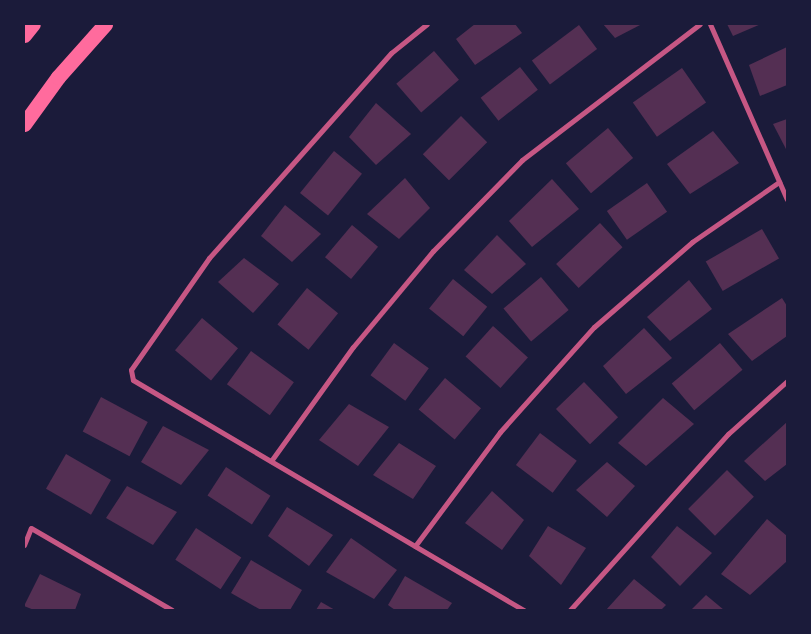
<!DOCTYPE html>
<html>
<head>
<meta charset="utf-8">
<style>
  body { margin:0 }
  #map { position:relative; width:811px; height:634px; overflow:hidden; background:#1b1b3a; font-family:Barlow,sans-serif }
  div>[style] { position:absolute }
  .building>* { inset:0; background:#542f53; transform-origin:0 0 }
  .minor>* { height:5px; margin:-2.5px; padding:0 2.5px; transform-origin:2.5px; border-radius:2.5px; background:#c65784 }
  .motorway>* { height:15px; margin:-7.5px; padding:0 7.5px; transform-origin:7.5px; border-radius:7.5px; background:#ff6b9d }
  span { translate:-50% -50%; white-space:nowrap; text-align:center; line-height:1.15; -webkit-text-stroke:4px #1b1b3a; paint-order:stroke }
  .frame { position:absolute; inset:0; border:25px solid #1b1b3a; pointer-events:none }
</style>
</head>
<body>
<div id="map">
  <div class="building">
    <div style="clip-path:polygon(475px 24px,515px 24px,522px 33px,475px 65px,456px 39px)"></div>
    <div style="clip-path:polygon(603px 24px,642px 24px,615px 38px)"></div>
    <div style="clip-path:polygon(727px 24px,761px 24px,733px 36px)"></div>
    <div style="left:579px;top:25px;width:30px;height:59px;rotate:53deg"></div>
    <div style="clip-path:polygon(787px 47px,787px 85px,760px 96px,749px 65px)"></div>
    <div style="left:434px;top:51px;width:38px;height:50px;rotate:49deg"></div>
    <div style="left:520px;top:67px;width:29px;height:50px;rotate:52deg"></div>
    <div style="left:682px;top:68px;width:42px;height:60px;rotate:55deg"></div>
    <div style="clip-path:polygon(376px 103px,411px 134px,376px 165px,349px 137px)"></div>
    <div style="left:461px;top:116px;width:37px;height:54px;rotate:45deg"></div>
    <div style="clip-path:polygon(787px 119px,787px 151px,773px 124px)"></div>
    <div style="left:608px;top:128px;width:39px;height:55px;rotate:50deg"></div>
    <div style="clip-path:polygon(713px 131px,739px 163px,690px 194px,667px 164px)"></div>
    <div style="left:334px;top:151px;width:36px;height:54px;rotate:39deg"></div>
    <div style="clip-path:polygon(405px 178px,430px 208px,399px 239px,367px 214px)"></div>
    <div style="clip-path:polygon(552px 179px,579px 209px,532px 247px,509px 221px)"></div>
    <div style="left:647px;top:183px;width:35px;height:49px;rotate:55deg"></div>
    <div style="clip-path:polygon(285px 205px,321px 234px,292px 262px,261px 236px)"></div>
    <div style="left:600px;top:223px;width:33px;height:60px;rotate:47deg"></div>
    <div style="left:352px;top:225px;width:34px;height:42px;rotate:40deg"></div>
    <div style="left:762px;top:229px;width:34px;height:65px;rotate:60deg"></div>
    <div style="clip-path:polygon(497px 235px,526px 264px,492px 294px,464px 270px)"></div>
    <div style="clip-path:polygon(244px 258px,279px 284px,253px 313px,218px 282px)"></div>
    <div style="left:541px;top:277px;width:43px;height:49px;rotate:50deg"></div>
    <div style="left:453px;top:279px;width:44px;height:38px;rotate:39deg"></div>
    <div style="clip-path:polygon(689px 280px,712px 309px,670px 341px,647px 317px)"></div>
    <div style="left:307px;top:288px;width:40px;height:47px;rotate:39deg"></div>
    <div style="clip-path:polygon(782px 298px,787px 306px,787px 336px,752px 361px,728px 334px)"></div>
    <div style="left:202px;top:318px;width:47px;height:42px;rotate:40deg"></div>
    <div style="left:493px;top:326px;width:47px;height:41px;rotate:42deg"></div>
    <div style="clip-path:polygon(644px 328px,672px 358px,626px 394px,603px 366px)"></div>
    <div style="left:394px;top:343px;width:43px;height:40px;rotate:36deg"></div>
    <div style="left:720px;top:343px;width:35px;height:63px;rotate:50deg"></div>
    <div style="left:251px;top:351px;width:53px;height:41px;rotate:36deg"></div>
    <div style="left:445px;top:378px;width:47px;height:41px;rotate:40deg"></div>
    <div style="left:584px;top:382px;width:49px;height:39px;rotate:46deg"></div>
    <div style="left:101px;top:397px;width:53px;height:39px;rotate:28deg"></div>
    <div style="clip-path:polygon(663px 398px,694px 424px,646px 466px,618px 443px)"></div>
    <div style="clip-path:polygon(349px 404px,389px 427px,358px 466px,319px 440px)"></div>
    <div style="clip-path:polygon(787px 422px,787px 464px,765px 481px,744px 461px)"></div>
    <div style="clip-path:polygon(163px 426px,209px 450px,181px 485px,141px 462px)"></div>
    <div style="left:540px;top:433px;width:46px;height:40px;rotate:37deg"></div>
    <div style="clip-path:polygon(399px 443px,436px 466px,413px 499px,373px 475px)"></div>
    <div style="left:66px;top:454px;width:52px;height:40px;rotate:30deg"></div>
    <div style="clip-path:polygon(607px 462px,635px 486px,607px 517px,576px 490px)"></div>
    <div style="left:226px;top:467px;width:53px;height:34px;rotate:33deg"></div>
    <div style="left:727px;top:470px;width:38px;height:55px;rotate:45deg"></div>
    <div style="clip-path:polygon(127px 486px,177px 512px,153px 545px,106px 518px)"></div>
    <div style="clip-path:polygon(492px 491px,524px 520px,502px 550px,465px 523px)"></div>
    <div style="clip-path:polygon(287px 507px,333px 535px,309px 566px,268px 536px)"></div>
    <div style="clip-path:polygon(767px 519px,787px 536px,787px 561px,750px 595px,721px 574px)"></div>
    <div style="clip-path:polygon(548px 526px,586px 548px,561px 585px,529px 556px)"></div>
    <div style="clip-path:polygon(677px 526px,712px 553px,680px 586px,651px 557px)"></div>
    <div style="left:196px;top:528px;width:54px;height:38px;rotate:33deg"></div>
    <div style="clip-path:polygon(351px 538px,397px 570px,374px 599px,326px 572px)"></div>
    <div style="clip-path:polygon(251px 560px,302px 590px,290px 610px,261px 610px,231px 593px)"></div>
    <div style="clip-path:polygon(40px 574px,81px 594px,75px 610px,34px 610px,24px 606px)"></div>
    <div style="clip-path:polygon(405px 576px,452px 603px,447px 610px,395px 610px,388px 605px)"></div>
    <div style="clip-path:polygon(634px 579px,666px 605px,661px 610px,606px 610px)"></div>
    <div style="clip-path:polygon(706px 595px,724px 610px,691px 610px)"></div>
    <div style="clip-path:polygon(321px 602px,335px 610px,316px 610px)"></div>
  </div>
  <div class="minor">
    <div style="left:427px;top:24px;width:46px;rotate:141.1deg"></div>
    <div style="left:391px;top:53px;width:274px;rotate:131.6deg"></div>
    <div style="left:209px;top:258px;width:136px;rotate:124.9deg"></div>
    <div style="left:131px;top:370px;width:10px;rotate:79deg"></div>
    <div style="left:133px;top:380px;width:454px;rotate:30.5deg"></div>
    <div style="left:710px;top:24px;width:191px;rotate:66.3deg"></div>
    <div style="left:271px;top:461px;width:140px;rotate:-54.3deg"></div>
    <div style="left:353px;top:347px;width:125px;rotate:-50.2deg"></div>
    <div style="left:433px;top:251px;width:127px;rotate:-45.6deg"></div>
    <div style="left:522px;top:160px;width:224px;rotate:-37.4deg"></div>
    <div style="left:24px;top:545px;width:18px;rotate:-68deg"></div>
    <div style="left:31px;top:528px;width:163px;rotate:30.2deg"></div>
    <div style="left:415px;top:546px;width:142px;rotate:-53.3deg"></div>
    <div style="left:500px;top:432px;width:141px;rotate:-48.2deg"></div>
    <div style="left:594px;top:327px;width:130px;rotate:-40.9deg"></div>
    <div style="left:692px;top:242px;width:106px;rotate:-34.6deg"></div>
    <div style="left:570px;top:610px;width:237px;rotate:-48.1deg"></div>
    <div style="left:728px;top:434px;width:79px;rotate:-41.9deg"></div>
  </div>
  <div class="motorway">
    <div style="left:24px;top:35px;width:14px;rotate:-51deg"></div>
    <div style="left:24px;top:124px;width:58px;rotate:-54.1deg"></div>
    <div style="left:58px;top:77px;width:71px;rotate:-48.4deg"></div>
  </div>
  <div class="frame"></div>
</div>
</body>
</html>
